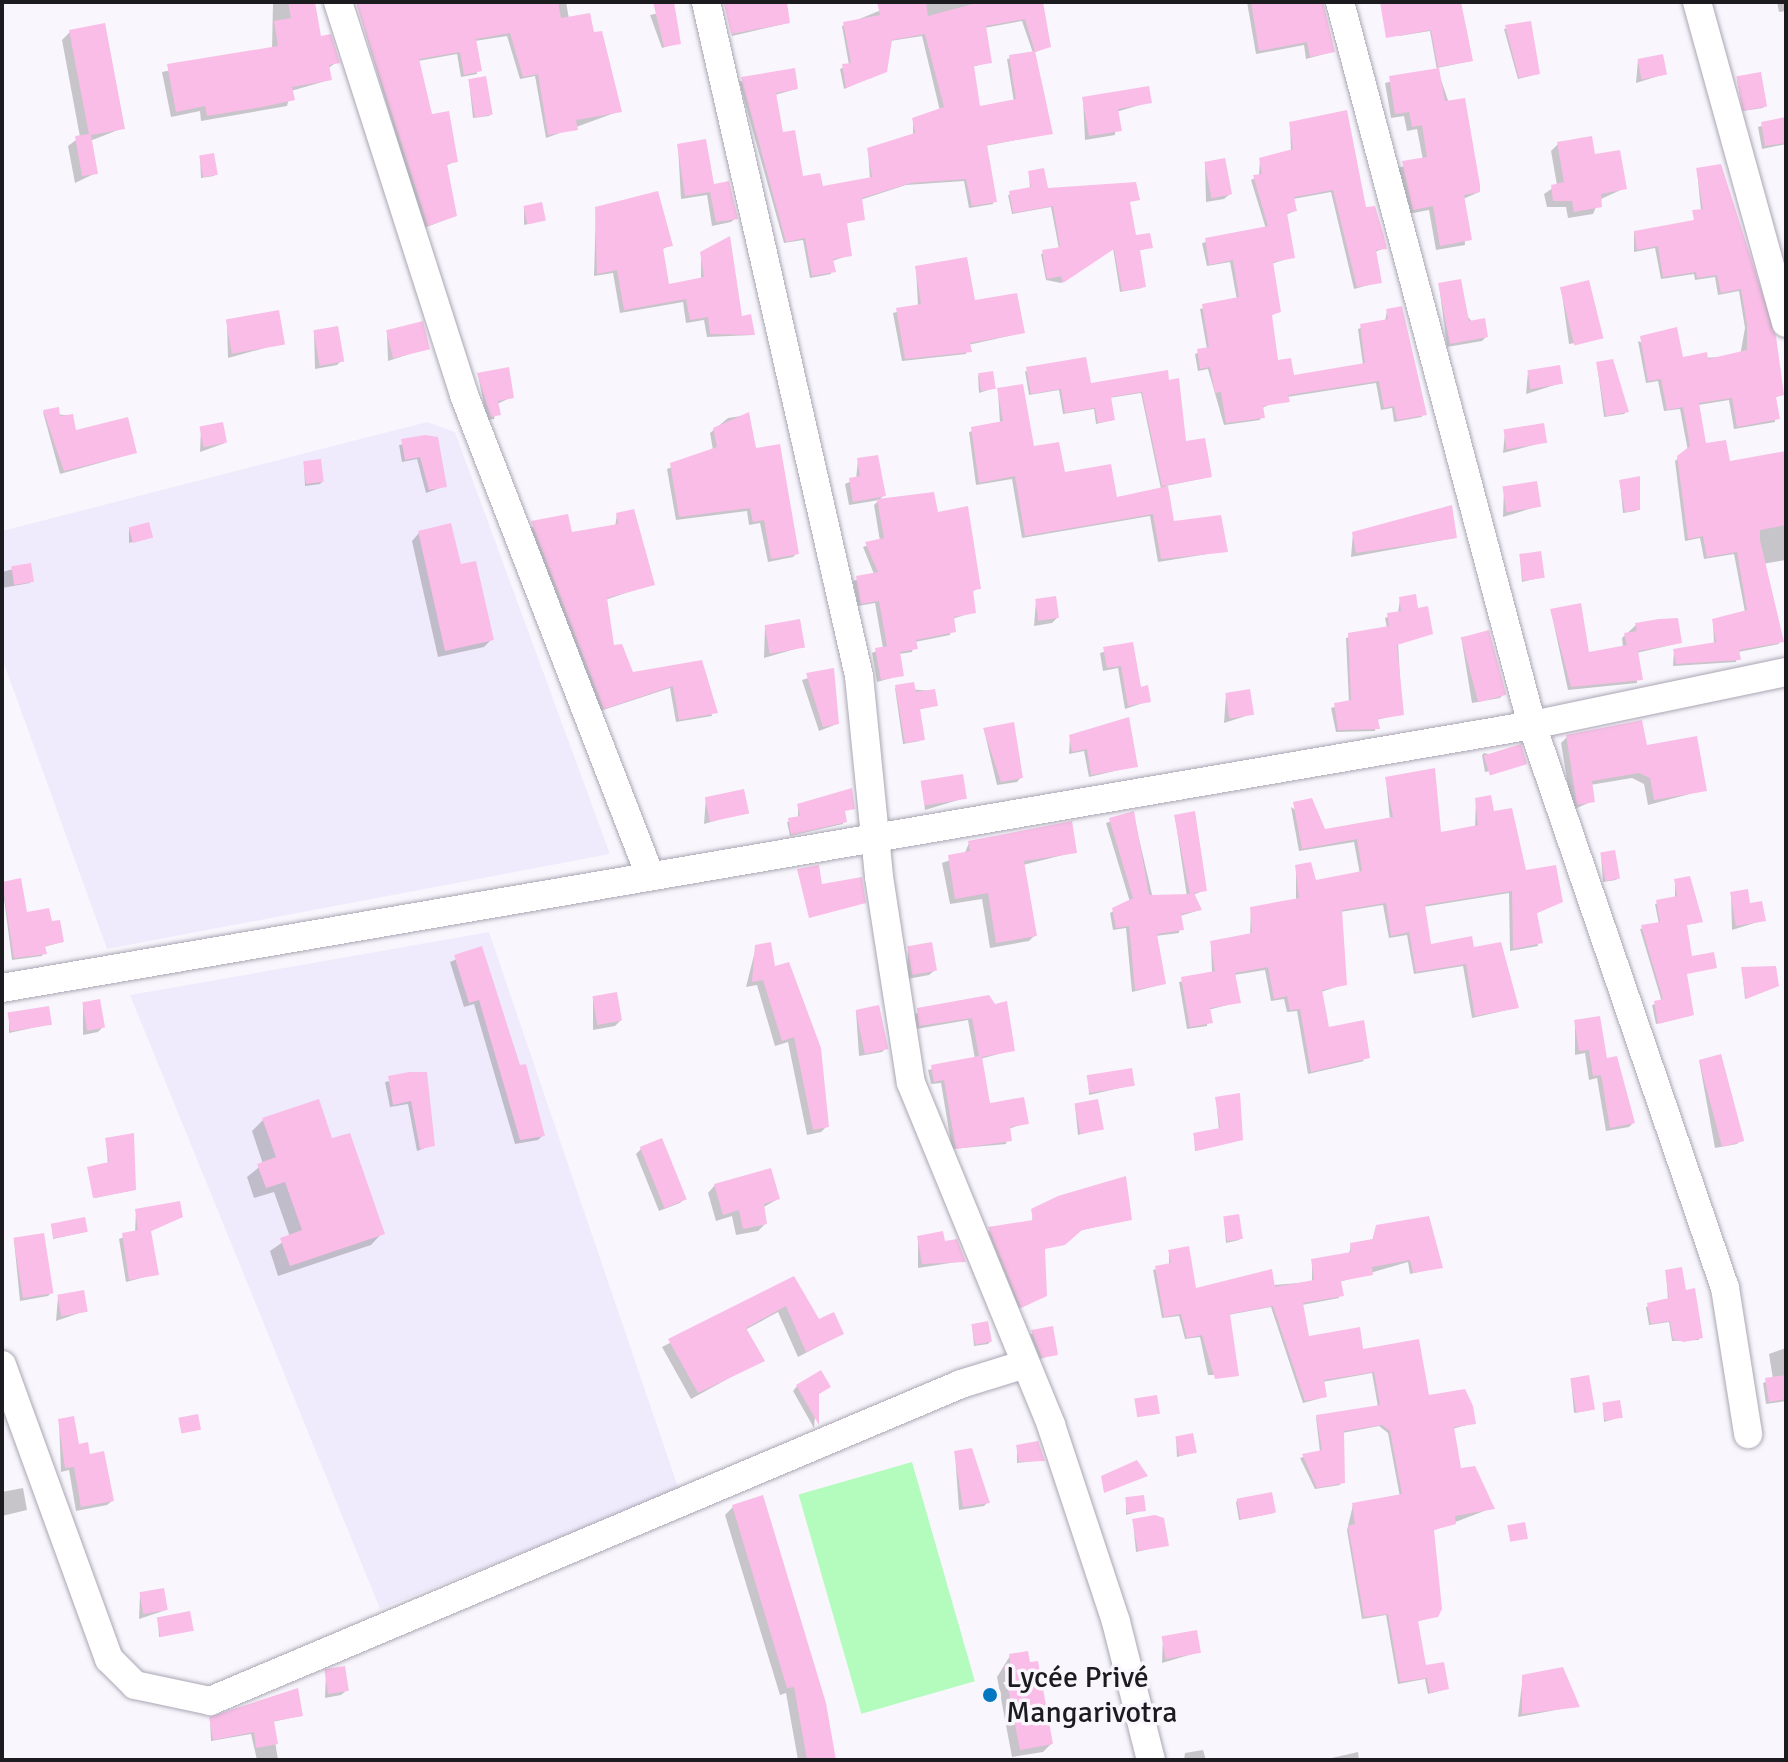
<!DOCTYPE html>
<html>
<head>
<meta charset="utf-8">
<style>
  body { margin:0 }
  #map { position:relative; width:1788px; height:1762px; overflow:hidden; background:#f9f7fd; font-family:Signika,sans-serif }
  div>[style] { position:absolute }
  .built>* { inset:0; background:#f0ebfc }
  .green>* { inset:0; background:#b4fbbe; transform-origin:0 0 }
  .shadow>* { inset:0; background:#0003 }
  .building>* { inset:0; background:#fabde7; transform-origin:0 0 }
  .roads { filter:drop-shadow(0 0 2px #aba6b4) drop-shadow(0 0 2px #aba6b4) }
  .minor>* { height:28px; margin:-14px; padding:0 14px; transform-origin:14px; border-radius:14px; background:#fff }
  .dots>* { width:22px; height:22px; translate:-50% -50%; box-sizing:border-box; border:4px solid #f9f7fd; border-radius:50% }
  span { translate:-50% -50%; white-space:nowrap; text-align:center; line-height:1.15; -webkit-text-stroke:7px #f9f7fd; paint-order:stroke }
  .poi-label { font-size:30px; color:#1c1b20 }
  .left { translate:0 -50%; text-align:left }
  .frame { position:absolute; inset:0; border:4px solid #1c1b20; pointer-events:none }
</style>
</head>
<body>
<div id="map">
  <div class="built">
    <div style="clip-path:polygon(427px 422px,455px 432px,610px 854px,107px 949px,2px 658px,2px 531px)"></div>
    <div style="clip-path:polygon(489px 932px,679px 1490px,380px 1609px,130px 995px)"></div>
  </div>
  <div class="green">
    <div style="left:912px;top:1462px;width:228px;height:118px;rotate:74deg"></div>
  </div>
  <div class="shadow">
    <div style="clip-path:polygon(273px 2px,313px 2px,319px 39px,337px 62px,327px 69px,329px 80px,291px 91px,287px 106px,201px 121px,200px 111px,171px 117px,162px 72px,272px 49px)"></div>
    <div style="clip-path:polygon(356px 2px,566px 2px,569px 19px,592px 35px,620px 111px,546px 138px,535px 76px,520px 79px,507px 36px,475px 41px,477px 74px,461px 77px,457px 54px,418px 61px,431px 116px,456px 161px,445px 166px,455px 216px,424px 228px)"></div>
    <div style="clip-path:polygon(726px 2px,785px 2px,788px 23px,732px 36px)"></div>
    <div style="clip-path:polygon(evenodd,901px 2px,1039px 2px,1048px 47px,1033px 53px,1051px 133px,985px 146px,993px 204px,969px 208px,964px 181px,906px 185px,860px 200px,863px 219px,845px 224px,850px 255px,832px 261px,831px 274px,810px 278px,803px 240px,784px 243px,739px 81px,796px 89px,775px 95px,782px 134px,802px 178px,821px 188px,870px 180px,868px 149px,913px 135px,913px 120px,941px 115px,922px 36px,890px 41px,885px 71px,844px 89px,840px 69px,849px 65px,842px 26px,901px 2px,1022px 21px,1033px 53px,1007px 59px,1014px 102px,979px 108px,972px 67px,990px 62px,984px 28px,1022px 21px)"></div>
    <div style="clip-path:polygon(1247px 2px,1320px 2px,1332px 52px,1306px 59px,1304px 45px,1256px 54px)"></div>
    <div style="clip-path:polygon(1399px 2px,1457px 2px,1471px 61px,1437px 68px,1479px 192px,1463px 199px,1465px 245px,1436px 250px,1429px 210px,1408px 214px,1398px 168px,1423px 160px,1417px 129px,1407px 131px,1404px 116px,1391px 118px,1385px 83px,1437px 70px,1430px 31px,1399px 36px)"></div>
    <div style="clip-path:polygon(1777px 2px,1786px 2px,1786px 11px,1779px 12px)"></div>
    <div style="clip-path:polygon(673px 10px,679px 43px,662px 48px,650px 15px)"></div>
    <div style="clip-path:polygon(1529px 23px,1538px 74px,1518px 79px,1504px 29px)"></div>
    <div style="clip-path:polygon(70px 32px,123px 128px,90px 141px,96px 173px,75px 183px,68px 146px,80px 137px,62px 40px)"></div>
    <div style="clip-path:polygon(1638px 60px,1665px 74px,1636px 83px)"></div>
    <div style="clip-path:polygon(1737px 79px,1765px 106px,1763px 108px,1743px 111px)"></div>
    <div style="clip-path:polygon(469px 81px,491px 114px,489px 116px,473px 118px)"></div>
    <div style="clip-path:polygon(1083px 99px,1150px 102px,1116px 112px,1115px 135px,1085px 140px)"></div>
    <div style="clip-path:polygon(1786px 119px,1786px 144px,1762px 149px,1758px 127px)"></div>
    <div style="clip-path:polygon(1290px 124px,1364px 210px,1385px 248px,1375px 252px,1380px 282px,1354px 289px,1331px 192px,1293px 199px,1295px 211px,1285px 215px,1293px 257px,1271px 264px,1279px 311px,1270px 316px,1276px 362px,1292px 378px,1363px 365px,1358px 329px,1385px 321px,1387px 311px,1422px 417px,1394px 422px,1392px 408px,1381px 410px,1376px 383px,1287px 397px,1262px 408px,1260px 420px,1224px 425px,1208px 369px,1198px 371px,1195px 354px,1207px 349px,1200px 309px,1237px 300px,1230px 262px,1207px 266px,1202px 243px,1266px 229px,1251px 180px,1259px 176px,1260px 160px,1291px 152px)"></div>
    <div style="clip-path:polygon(1558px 144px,1593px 157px,1625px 188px,1599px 200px,1593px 214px,1568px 218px,1566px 207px,1547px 207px,1544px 194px,1557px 185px,1551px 151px)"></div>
    <div style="clip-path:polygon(678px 146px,736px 218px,731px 222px,712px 226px,707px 195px,681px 199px)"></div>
    <div style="clip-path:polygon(200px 157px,216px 174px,214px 176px,201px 178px)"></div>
    <div style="clip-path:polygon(1205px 163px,1230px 194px,1224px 199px,1206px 202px)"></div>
    <div style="clip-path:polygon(1697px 170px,1782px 395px,1774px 398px,1775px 422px,1734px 429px,1729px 400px,1698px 405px,1705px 446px,1728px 464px,1786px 454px,1786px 560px,1762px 564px,1779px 644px,1738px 652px,1736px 662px,1673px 666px,1674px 651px,1714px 644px,1713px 620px,1745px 612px,1734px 554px,1704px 559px,1700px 538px,1685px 541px,1675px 461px,1688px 451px,1680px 409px,1664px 411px,1658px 381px,1646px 383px,1638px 341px,1681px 359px,1740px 356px,1745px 328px,1739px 291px,1718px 295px,1715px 277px,1695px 280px,1694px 274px,1661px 279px,1655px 248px,1634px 252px,1634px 233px,1691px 223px,1701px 211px)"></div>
    <div style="clip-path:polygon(1029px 173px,1046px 191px,1137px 199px,1128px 202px,1135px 238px,1151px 247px,1138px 251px,1142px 288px,1120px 292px,1113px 248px,1061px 283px,1046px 280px,1041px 254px,1059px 249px,1051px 207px,1012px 214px,1008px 195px,1030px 190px)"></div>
    <div style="clip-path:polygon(524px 207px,543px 220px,524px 225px)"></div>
    <div style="clip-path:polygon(596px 209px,671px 245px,661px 250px,667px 286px,701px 280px,701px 254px,753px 335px,707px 337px,704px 320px,686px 323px,683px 302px,620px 313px,613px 273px,594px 276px)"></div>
    <div style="clip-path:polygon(916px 268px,974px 302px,1022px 333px,968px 345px,966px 354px,902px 361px,893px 313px,918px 306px)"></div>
    <div style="clip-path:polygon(1439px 285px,1486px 337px,1482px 341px,1447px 347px)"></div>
    <div style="clip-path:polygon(1561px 287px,1601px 337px,1599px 339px,1569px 344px)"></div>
    <div style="clip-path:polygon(227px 322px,283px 343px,228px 358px)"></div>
    <div style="clip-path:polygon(387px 331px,428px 348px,388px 361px)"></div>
    <div style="clip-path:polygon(314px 332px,342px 360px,337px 365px,315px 369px)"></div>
    <div style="clip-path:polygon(1597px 364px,1626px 412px,1624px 414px,1604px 417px)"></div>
    <div style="clip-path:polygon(1025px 371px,1089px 385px,1166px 372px,1185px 444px,1210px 477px,1166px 486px,1172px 523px,1226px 551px,1158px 562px,1150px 516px,1022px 538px,1012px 479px,976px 485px,969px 432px,1000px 424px,998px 390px,1033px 449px,1063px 474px,1115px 499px,1161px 489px,1141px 393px,1109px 398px,1113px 420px,1096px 424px,1094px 409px,1063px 414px,1059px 390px,1029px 395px)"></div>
    <div style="clip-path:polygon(1528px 372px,1561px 383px,1526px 394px)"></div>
    <div style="clip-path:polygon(478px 375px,512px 397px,497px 404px,494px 419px,487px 420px)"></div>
    <div style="clip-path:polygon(978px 375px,994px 388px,979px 393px)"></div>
    <div style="clip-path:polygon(43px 412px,71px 416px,74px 432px,135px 453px,60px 474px)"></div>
    <div style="clip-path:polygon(748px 415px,754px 450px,797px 553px,793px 557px,768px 562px,760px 523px,749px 525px,747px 511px,676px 520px,667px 469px,713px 450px,710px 433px,728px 418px)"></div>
    <div style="clip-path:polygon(201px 429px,225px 443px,200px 452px)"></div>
    <div style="clip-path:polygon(1505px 432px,1545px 442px,1503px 453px)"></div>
    <div style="clip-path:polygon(437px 439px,445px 486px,426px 493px,417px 459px,402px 462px,399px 445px)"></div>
    <div style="clip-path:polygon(858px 460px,884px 495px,878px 501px,936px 514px,979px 588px,971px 592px,974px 612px,952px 619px,950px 635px,915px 642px,912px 652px,899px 654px,902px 675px,877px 682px,872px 653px,883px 648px,875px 603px,858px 606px,853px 581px,874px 574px,863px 547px,880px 541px,874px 505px,879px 500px,849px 505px,845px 484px,856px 479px)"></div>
    <div style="clip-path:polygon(304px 463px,322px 482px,320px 484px,305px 486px)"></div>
    <div style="clip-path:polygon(1620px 481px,1638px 509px,1636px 511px,1623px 513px)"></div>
    <div style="clip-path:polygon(1504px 488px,1539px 506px,1503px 517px)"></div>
    <div style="clip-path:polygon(617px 514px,652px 584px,605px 600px,612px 647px,632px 674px,701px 662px,712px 716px,676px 722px,670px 688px,600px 711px,528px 526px,570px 535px,615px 527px)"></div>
    <div style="clip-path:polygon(129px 528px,150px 537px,129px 543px)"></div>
    <div style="clip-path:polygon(419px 533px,460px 566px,492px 639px,484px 647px,438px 657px,412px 541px)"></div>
    <div style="clip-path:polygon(1353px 533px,1455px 538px,1351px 557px)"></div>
    <div style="clip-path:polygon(1520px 557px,1543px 577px,1522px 582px)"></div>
    <div style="clip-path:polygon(29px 565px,30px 583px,2px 588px,2px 572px)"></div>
    <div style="clip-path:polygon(1400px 599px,1431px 634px,1398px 642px,1402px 714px,1376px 720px,1375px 731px,1336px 732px,1331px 708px,1349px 703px,1346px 638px,1387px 628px,1385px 618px,1398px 613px)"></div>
    <div style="clip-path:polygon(1036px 601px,1057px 618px,1052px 623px,1034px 626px)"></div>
    <div style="clip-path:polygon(1551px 611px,1588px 654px,1623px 647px,1622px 638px,1636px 625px,1680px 643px,1636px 653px,1637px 683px,1568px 690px)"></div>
    <div style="clip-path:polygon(765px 627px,802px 647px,764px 658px)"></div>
    <div style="clip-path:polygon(1461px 636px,1504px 694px,1500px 698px,1472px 703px)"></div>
    <div style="clip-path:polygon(1131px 644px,1139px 689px,1149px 701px,1125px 709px,1118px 668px,1103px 671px,1100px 653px)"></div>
    <div style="clip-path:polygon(832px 671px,837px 724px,819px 731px,802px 680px)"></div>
    <div style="clip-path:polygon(895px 688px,933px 691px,936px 705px,918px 710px,920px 741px,903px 744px)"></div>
    <div style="clip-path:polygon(1226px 695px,1252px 714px,1224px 723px)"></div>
    <div style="clip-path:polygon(984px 730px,1021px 777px,1017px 782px,997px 785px)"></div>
    <div style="clip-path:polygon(1070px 737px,1136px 766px,1089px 777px,1084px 751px,1069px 754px)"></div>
    <div style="clip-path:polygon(1567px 737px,1646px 747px,1705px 790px,1648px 805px,1644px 784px,1632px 778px,1590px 785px,1593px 801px,1572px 810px,1561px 743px)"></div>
    <div style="clip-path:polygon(1482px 755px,1484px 753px,1525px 763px,1485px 772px)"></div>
    <div style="clip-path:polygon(1386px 779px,1439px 834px,1475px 828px,1476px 800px,1493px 813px,1524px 873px,1561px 902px,1535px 914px,1538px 946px,1510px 951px,1509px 893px,1423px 907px,1430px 946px,1473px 949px,1516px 1008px,1472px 1018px,1463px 966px,1414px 974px,1407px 935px,1389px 938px,1383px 905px,1340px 912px,1345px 984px,1321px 992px,1327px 1029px,1364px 1061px,1308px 1074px,1297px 1011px,1287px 1012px,1284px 999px,1271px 1001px,1265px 970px,1234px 975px,1239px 1002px,1208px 1010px,1207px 1026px,1187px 1029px,1179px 982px,1212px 974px,1211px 943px,1250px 936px,1251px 909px,1296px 901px,1296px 867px,1314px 882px,1360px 874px,1354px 842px,1299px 851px,1291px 807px,1324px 831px,1390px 820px)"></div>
    <div style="clip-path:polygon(922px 783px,965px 798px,925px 810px)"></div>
    <div style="clip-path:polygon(706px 797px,746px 812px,704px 824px)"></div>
    <div style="clip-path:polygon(798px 806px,853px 808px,843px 811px,843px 824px,790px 836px,787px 822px,798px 819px)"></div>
    <div style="clip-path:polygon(1133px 813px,1154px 903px,1187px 897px,1175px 817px,1205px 890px,1193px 895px,1200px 910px,1180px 916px,1179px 933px,1155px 936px,1164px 984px,1132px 992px,1126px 928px,1113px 930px,1110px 913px,1130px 902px,1106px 823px)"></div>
    <div style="clip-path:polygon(969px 843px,1075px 852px,1023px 865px,1035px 935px,1029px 941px,990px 948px,982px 899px,950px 904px,942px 863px,964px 855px)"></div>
    <div style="clip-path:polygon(1601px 855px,1618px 878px,1616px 880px,1603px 882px)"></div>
    <div style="clip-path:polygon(19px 881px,25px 914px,50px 924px,62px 942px,44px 947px,42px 956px,12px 960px,2px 883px)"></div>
    <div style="clip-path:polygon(1675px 881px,1698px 923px,1685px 925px,1690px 958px,1715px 967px,1685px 974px,1690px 1016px,1656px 1024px,1652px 1005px,1662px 1002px,1640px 929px,1659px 924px,1655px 904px,1675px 898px)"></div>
    <div style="clip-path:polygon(1731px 894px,1748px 905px,1764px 920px,1732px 930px)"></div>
    <div style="clip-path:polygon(756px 947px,774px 968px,827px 1126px,821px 1132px,807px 1135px,788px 1042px,775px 1046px,757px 985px,746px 987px)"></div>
    <div style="clip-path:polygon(481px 949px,543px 1135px,538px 1140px,515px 1144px,474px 1004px,464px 1007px,450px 962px)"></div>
    <div style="clip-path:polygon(908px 949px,935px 970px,929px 975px,907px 979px)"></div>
    <div style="clip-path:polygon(1742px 969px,1775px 987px,1745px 999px)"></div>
    <div style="clip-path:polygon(988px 997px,1013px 1050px,980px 1059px,988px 1106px,1027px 1123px,1008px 1129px,1006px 1144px,952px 1149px,941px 1083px,931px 1084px,928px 1070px,975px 1059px,968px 1020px,916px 1029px,914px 1014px)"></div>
    <div style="clip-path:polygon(593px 998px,620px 1021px,615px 1026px,593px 1030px)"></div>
    <div style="clip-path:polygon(83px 1004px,103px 1027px,98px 1032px,83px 1035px)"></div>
    <div style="clip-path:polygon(856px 1011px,886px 1048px,882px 1052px,859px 1056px)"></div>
    <div style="clip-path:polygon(9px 1015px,50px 1024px,9px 1033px)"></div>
    <div style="clip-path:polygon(1575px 1022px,1606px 1060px,1633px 1123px,1629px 1127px,1606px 1131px,1597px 1078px,1589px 1080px,1585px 1053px,1575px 1055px)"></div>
    <div style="clip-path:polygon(1699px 1060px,1741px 1140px,1737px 1144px,1715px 1148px)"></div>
    <div style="clip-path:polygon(425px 1074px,433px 1145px,417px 1151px,408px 1104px,390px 1107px,385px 1082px)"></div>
    <div style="clip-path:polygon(1088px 1076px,1133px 1085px,1089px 1095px)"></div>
    <div style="clip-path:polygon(1216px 1099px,1241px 1140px,1195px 1151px,1194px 1135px,1219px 1131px)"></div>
    <div style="clip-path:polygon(1075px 1105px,1101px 1129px,1078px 1135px)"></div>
    <div style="clip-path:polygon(264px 1119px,331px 1141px,382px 1233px,371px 1245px,278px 1276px,270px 1251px,290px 1237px,274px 1192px,254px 1198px,247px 1177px,263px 1164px,252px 1131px)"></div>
    <div style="clip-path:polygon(106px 1140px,134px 1190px,95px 1198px,89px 1168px,108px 1165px)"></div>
    <div style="clip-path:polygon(641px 1149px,685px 1198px,680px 1203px,659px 1211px,636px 1154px)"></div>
    <div style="clip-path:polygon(715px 1185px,778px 1199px,762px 1208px,765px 1224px,758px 1231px,736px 1235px,732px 1216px,716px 1221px,708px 1193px)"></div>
    <div style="clip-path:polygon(136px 1211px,181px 1217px,149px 1232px,156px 1274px,126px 1282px,119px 1239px,135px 1233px)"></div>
    <div style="clip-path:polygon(1033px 1211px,1130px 1219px,1078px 1231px,1043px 1250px,1043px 1297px,1019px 1308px,988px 1231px,1032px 1223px)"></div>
    <div style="clip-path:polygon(1224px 1219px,1241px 1238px,1239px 1240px,1226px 1243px)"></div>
    <div style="clip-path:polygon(52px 1225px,85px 1232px,53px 1239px)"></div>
    <div style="clip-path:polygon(1376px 1227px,1440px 1267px,1410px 1274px,1408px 1262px,1339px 1282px,1339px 1298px,1302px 1305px,1308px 1339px,1361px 1352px,1474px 1423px,1452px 1429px,1459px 1470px,1492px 1508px,1432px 1531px,1437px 1616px,1416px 1622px,1424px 1667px,1447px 1689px,1428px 1694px,1425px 1679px,1398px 1684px,1386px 1615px,1362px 1619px,1347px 1530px,1353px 1505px,1400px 1497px,1388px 1433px,1379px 1426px,1342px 1433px,1340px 1485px,1315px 1489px,1300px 1458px,1320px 1452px,1316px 1417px,1378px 1407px,1372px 1373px,1322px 1382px,1325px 1397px,1303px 1403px,1271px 1307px,1228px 1315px,1237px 1375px,1208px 1375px,1200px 1337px,1185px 1339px,1179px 1316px,1162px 1318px,1153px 1270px,1169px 1265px,1169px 1252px,1194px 1291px,1312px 1282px,1312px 1261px,1349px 1254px,1351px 1245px,1372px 1241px)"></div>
    <div style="clip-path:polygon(918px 1237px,963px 1261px,918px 1268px)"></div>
    <div style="clip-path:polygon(14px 1240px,52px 1292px,48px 1296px,20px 1301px)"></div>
    <div style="clip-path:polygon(1666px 1272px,1685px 1292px,1699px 1340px,1672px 1341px,1669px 1322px,1649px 1325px,1646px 1307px,1668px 1300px)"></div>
    <div style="clip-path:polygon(794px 1279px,818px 1322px,842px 1334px,798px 1357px,778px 1312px,745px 1330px,762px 1360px,691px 1399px,662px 1347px)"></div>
    <div style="clip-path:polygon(58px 1297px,85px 1311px,56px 1321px)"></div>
    <div style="clip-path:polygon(972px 1325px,990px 1342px,988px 1344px,974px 1346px)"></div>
    <div style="clip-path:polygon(1051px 1329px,1056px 1354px,1040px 1359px,1030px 1334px)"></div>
    <div style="clip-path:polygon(1786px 1348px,1786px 1401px,1766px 1404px,1763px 1383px,1773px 1379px,1769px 1354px)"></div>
    <div style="clip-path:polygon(1571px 1380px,1593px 1408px,1591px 1410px,1574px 1413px)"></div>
    <div style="clip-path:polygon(797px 1386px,829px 1387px,817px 1395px,814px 1428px,793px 1391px)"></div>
    <div style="clip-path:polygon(1603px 1406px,1621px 1417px,1604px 1422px)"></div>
    <div style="clip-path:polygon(59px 1421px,88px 1456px,112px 1501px,107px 1505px,76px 1511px,69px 1470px,61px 1472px)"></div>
    <div style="clip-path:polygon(1176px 1438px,1195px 1452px,1177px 1457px)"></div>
    <div style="clip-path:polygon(1017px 1447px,1043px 1460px,1017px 1463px)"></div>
    <div style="clip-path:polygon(955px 1453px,988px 1502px,984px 1506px,959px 1510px)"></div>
    <div style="clip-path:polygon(23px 1488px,27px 1510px,2px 1516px,2px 1492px)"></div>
    <div style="clip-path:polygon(1126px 1500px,1144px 1510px,1126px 1515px)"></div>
    <div style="clip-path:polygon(1236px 1502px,1238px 1500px,1274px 1513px,1239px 1520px)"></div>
    <div style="clip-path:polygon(733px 1507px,834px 1759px,841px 1760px,798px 1760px,786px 1693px,780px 1695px,725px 1515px)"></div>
    <div style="clip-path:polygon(1133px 1521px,1167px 1545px,1136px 1552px)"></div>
    <div style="clip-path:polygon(140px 1595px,166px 1610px,139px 1619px)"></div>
    <div style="clip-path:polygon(158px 1618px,192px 1630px,159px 1637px)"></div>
    <div style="clip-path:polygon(1163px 1638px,1199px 1652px,1162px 1663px)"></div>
    <div style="clip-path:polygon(1010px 1656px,1051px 1744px,1043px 1752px,1012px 1757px,997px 1677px)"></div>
    <div style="clip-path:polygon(326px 1673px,347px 1690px,341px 1695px,325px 1698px)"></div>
    <div style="clip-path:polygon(1523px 1676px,1577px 1706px,1518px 1717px)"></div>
    <div style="clip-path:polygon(300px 1716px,272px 1722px,278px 1760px,257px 1760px,251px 1734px,211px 1741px,210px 1719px)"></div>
    <div style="clip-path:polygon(1203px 1750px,1206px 1760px,1184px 1760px,1185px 1753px)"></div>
    <div style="clip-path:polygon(1358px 1752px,1359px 1759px,1379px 1760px,1323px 1760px)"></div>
  </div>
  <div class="building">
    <div style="clip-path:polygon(288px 2px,315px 2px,321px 36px,331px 34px,340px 63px,329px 65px,332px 80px,292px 87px,295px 100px,262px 107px,207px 116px,205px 106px,176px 112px,167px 64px,278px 46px,274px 21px,291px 18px)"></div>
    <div style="clip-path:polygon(356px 2px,558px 2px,561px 18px,590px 13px,594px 32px,602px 31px,622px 112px,576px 120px,578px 130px,548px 135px,538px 74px,523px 77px,510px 33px,476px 39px,482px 71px,464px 75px,460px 52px,419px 59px,432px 114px,449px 111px,458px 162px,447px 164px,457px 216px,428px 226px)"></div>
    <div style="clip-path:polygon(653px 2px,674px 2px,681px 44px,664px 47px)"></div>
    <div style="clip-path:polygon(787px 2px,790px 23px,731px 34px,724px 4px)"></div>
    <div style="clip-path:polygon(877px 2px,926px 2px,928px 16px,980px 2px,1043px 2px,1051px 47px,1035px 52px,1025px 19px,986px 26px,992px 63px,974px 66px,980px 106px,1016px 99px,1009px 55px,1035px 51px,1053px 134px,987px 145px,997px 202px,972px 206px,966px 179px,911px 183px,862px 198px,865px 220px,847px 223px,852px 256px,833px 259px,836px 272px,812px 276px,805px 238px,786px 242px,741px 77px,795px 68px,798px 89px,776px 93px,783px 132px,795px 130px,803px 176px,820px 173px,823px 186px,872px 177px,867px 148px,915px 133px,912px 118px,944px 107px,925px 34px,892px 40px,887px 72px,846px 88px,842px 64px,851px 63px,843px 22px,880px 15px)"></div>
    <div style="clip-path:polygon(1251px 2px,1323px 2px,1335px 52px,1310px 57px,1307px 42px,1259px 51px)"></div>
    <div style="clip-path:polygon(1380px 2px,1461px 2px,1473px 61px,1438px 67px,1431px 30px,1386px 38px)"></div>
    <div style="clip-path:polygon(1531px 21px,1540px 74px,1519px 78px,1505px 25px)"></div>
    <div style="clip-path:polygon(105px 23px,125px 129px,91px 135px,98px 174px,82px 176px,75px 136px,89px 134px,69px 30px)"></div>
    <div style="left:1663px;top:54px;width:21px;height:26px;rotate:79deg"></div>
    <div style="clip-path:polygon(1439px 68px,1445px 101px,1465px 98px,1480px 185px,1480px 192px,1464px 195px,1472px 240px,1440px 246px,1433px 206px,1413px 210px,1402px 161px,1427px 157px,1422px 125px,1412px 127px,1409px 112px,1395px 114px,1389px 76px)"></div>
    <div style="left:1761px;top:72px;width:35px;height:25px;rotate:80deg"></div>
    <div style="left:486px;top:76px;width:39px;height:18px;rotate:80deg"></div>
    <div style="clip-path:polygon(1149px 86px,1152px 103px,1118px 109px,1122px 131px,1089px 136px,1082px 97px)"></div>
    <div style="clip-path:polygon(1347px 110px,1366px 207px,1375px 206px,1384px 236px,1387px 249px,1376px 250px,1382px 283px,1357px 287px,1333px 190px,1294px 197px,1297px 211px,1287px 213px,1295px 258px,1273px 262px,1281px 312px,1272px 315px,1278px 360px,1291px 358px,1294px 375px,1365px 363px,1360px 324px,1388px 319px,1386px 309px,1402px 306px,1427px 415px,1397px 420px,1394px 406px,1384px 408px,1379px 381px,1288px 395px,1290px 402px,1263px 406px,1265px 418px,1226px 423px,1221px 392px,1215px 393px,1210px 367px,1200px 369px,1197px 349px,1209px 347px,1202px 304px,1239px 297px,1233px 260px,1209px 265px,1205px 238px,1268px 226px,1253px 175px,1262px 174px,1259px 158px,1293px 149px,1289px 122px)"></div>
    <div style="clip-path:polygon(1786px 117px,1786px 143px,1765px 146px,1761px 122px)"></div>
    <div style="clip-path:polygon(1592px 136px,1595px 154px,1620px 150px,1627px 189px,1601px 194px,1602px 207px,1574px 212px,1572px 201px,1553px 201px,1551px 185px,1564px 182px,1557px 142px)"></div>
    <div style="clip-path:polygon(706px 139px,714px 184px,729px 181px,738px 219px,716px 222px,710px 192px,685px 196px,677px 144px)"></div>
    <div style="left:214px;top:153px;width:22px;height:15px;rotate:80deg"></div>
    <div style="left:1225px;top:158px;width:37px;height:21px;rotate:79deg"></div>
    <div style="clip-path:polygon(1721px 164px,1776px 336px,1784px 395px,1776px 397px,1780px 419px,1737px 427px,1732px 398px,1699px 403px,1706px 443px,1726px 440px,1730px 461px,1786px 451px,1786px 525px,1760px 530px,1760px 540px,1784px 642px,1739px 650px,1741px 660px,1676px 664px,1673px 649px,1716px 642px,1712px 619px,1747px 610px,1737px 552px,1707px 557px,1703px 536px,1688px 539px,1677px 456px,1690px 446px,1683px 407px,1667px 410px,1661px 379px,1648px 381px,1640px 336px,1677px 327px,1683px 357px,1707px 352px,1708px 359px,1747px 350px,1747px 324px,1741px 289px,1721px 293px,1717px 275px,1697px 278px,1696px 272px,1663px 277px,1658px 246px,1637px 250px,1634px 231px,1694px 220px,1692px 210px,1703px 209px,1696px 168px)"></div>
    <div style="clip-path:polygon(1044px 168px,1048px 188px,1136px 182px,1140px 200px,1130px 202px,1136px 235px,1150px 233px,1153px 248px,1140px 250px,1146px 287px,1122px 291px,1114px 249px,1063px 283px,1061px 276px,1047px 279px,1042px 250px,1060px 247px,1053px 206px,1013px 213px,1009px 191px,1031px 187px,1028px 171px)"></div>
    <div style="clip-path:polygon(658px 191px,673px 246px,663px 248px,669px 284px,704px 277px,700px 252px,730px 236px,742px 316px,751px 314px,755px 335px,710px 334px,708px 317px,690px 320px,686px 299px,624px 310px,617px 270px,597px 274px,595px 207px)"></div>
    <div style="left:542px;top:202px;width:19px;height:19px;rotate:78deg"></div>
    <div style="clip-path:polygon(967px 257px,975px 300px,1017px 293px,1025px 333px,970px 343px,972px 352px,905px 359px,896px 308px,921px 304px,915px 266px)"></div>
    <div style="clip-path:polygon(1461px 279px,1469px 321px,1485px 318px,1488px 337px,1450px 344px,1438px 283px)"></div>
    <div style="left:1589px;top:280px;width:60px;height:30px;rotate:76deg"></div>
    <div style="left:279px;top:310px;width:35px;height:54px;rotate:80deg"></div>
    <div style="left:423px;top:321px;width:29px;height:38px;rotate:76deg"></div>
    <div style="left:338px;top:326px;width:36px;height:25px;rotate:80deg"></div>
    <div style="clip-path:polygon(1086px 357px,1091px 383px,1168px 370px,1169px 380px,1179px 378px,1186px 441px,1205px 438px,1212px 477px,1162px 486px,1142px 392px,1111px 397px,1115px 420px,1098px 423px,1095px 408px,1065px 413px,1061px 389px,1031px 394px,1026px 367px)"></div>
    <div style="clip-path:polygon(1613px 359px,1629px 412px,1606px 416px,1596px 362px)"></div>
    <div style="left:1560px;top:365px;width:19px;height:33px;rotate:81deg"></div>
    <div style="clip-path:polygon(509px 367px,514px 398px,498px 401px,501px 415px,491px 417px,477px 373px)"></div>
    <div style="left:993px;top:371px;width:18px;height:15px;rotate:81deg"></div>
    <div style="clip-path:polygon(1023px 384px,1034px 446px,1059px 442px,1065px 472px,1111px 464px,1117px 497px,1168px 486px,1174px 521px,1221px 515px,1228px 552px,1161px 559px,1153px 514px,1025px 536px,1015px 476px,979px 483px,971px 427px,1003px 421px,997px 388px)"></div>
    <div style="clip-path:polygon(59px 407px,60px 416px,73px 414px,76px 430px,128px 417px,137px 453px,64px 471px,43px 410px)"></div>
    <div style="clip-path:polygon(749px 412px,756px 448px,780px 444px,799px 554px,771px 559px,764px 520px,753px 522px,750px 508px,679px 517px,670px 463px,717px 447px,713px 428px)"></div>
    <div style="left:223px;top:422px;width:21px;height:24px;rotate:79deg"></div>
    <div style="left:1544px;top:423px;width:20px;height:41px;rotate:81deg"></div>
    <div style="clip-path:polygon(425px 435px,438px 437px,447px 487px,429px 490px,420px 457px,405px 460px,401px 439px)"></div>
    <div style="clip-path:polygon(878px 455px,886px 496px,853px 502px,849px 478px,860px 476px,857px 458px)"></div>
    <div style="left:321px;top:459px;width:23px;height:18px;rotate:83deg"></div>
    <div style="clip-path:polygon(1640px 476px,1640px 510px,1625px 512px,1619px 480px)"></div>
    <div style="left:1537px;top:481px;width:26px;height:35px;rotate:81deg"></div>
    <div style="clip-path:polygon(934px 492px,938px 512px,968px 506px,981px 589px,973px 590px,976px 613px,954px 617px,956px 632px,916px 640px,918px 649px,900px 652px,904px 676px,881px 680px,875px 648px,887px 646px,879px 601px,861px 604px,856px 576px,878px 572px,865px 542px,884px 538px,877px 499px)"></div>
    <div style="clip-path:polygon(1452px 505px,1457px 538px,1356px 553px,1352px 532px)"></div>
    <div style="clip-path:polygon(634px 509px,655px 585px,607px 598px,614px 645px,622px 644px,633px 672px,702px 660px,718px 713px,679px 720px,673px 686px,604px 709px,531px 521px,568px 514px,572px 532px,618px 524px,616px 513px)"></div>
    <div style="left:149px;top:522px;width:16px;height:21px;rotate:75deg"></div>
    <div style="clip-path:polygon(451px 523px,461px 564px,476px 561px,494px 640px,445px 651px,418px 531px)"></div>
    <div style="left:1541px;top:551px;width:27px;height:22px;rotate:82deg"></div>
    <div style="left:31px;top:563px;width:19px;height:20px;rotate:81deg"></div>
    <div style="clip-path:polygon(1416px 594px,1418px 608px,1428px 606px,1433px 634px,1397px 645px,1404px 715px,1378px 719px,1380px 729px,1338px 730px,1334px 703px,1351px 700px,1348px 633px,1389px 626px,1387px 613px,1401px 611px,1399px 597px)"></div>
    <div style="left:1056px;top:596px;width:22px;height:21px;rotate:82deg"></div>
    <div style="clip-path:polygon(1581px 603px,1589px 652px,1627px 645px,1624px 633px,1637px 631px,1635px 623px,1659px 619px,1678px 618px,1682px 643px,1638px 651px,1643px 680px,1571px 687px,1550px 609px)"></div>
    <div style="left:800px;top:619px;width:29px;height:36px;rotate:80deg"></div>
    <div style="left:1489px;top:630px;width:67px;height:29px;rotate:75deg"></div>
    <div style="clip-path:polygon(1133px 642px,1141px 687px,1148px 685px,1151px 702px,1128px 706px,1121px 666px,1107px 668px,1103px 647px)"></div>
    <div style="clip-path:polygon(834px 668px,839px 724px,823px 727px,806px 673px)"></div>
    <div style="clip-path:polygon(914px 682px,916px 692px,935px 689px,938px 706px,920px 709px,925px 740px,905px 743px,895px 685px)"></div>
    <div style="left:1250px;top:689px;width:26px;height:25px;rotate:81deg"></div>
    <div style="clip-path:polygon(1129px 717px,1138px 767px,1091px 775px,1087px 749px,1072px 752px,1069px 735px)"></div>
    <div style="clip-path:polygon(1642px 720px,1647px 745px,1697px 736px,1707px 791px,1654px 800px,1650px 778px,1639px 773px,1592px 781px,1595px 802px,1577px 805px,1566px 735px)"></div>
    <div style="clip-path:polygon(1014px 722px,1023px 778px,1001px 782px,983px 728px)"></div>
    <div style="left:1521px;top:744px;width:21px;height:39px;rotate:73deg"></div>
    <div style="clip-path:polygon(1435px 768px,1441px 832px,1478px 825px,1475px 798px,1491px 795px,1494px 811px,1512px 808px,1526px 870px,1556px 865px,1563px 902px,1537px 913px,1543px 943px,1513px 949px,1512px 891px,1425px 905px,1431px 944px,1472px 936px,1474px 947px,1501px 942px,1519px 1008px,1475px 1016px,1466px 964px,1416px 972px,1409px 932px,1391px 936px,1386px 903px,1342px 910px,1347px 985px,1322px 990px,1329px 1027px,1364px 1020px,1370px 1058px,1311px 1072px,1300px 1009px,1290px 1010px,1287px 996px,1274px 999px,1268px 967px,1235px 973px,1241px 1003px,1210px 1008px,1213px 1023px,1190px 1027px,1181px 977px,1215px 971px,1210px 941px,1252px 933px,1250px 907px,1299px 898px,1295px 865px,1311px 862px,1316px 880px,1362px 871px,1357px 839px,1302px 849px,1293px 802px,1312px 798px,1325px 829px,1393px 817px,1385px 777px)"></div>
    <div style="left:963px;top:774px;width:25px;height:43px;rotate:81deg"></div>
    <div style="clip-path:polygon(852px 788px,855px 809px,845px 811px,847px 822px,791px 835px,788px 818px,800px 816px,797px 804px)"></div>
    <div style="left:744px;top:789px;width:25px;height:40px;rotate:78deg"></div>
    <div style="clip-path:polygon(1134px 811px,1149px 895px,1190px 894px,1174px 815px,1195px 811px,1207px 891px,1194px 893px,1202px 910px,1181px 914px,1184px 930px,1157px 934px,1166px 984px,1135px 990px,1129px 926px,1116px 928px,1112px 908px,1133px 898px,1109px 818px)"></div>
    <div style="clip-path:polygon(1072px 821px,1077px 853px,1024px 861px,1037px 936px,996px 943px,988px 893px,955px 899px,948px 855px,970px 851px,968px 841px)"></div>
    <div style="left:1615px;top:850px;width:29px;height:15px;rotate:80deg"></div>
    <div style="clip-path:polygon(819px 865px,822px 884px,862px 877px,866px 903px,809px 918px,797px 869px)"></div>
    <div style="clip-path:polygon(1690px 876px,1703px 922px,1687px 925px,1692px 956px,1714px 952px,1717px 968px,1687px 974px,1694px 1015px,1658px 1024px,1654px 1001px,1663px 999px,1641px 925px,1660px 922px,1656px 900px,1677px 896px,1674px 879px)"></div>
    <div style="clip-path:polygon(21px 878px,27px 912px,49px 908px,52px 921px,60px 920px,64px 942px,45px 946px,47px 954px,14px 958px,2px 882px)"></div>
    <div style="clip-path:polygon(1748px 889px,1750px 903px,1762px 901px,1766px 921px,1736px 926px,1730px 892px)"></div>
    <div style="clip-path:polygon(771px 942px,775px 966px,789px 962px,821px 1048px,829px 1127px,813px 1130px,794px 1037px,782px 1041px,763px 980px,752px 982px,755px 945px)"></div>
    <div style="left:932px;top:942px;width:29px;height:25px;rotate:80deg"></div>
    <div style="clip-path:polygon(482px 946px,520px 1065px,526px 1064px,545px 1136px,520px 1140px,479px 1000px,469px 1003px,454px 955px)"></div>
    <div style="clip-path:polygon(1776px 966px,1779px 986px,1746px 999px,1741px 967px)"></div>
    <div style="left:617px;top:992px;width:29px;height:25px;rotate:80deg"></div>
    <div style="clip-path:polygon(989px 995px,995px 1004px,1007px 1001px,1015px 1051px,982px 1057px,990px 1103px,1024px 1097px,1029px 1124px,1010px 1127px,1012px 1141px,956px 1149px,944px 1080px,934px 1082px,931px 1065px,979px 1056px,972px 1018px,919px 1026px,917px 1008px)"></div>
    <div style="left:100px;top:999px;width:29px;height:18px;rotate:80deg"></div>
    <div style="left:879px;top:1005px;width:45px;height:24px;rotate:78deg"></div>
    <div style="left:49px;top:1006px;width:19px;height:42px;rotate:81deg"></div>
    <div style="clip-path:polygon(1600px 1016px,1607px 1058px,1617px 1056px,1635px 1123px,1610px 1128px,1601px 1075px,1593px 1076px,1589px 1050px,1579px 1051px,1574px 1020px)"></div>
    <div style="left:1721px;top:1054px;width:90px;height:23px;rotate:75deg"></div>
    <div style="left:1132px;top:1068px;width:18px;height:46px;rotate:81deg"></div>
    <div style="clip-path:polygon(409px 1072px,427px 1072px,435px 1146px,420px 1149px,411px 1101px,393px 1105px,388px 1076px)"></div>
    <div style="clip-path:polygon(1240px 1093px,1243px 1140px,1196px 1151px,1193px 1133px,1220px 1128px,1215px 1097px)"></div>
    <div style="clip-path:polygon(319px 1099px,332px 1138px,350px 1133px,385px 1234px,290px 1266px,280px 1238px,302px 1230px,285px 1182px,266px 1188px,257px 1164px,276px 1157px,262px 1118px)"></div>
    <div style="left:1098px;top:1099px;width:31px;height:24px;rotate:79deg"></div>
    <div style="clip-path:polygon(134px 1133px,136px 1190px,93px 1198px,87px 1167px,109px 1162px,105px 1138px)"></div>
    <div style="left:662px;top:1138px;width:66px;height:24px;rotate:68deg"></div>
    <div style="clip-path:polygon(771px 1168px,780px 1199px,764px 1204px,767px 1224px,743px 1229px,739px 1210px,723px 1215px,714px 1184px)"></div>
    <div style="clip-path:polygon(1126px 1176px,1132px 1220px,1082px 1230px,1065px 1245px,1045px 1249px,1047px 1296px,1021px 1308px,988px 1227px,1033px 1220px,1031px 1209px,1058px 1196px)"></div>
    <div style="clip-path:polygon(180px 1201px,183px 1217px,151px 1231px,159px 1275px,129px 1280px,122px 1233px,138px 1230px,135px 1209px)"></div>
    <div style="left:1239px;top:1214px;width:25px;height:16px;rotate:81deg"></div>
    <div style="clip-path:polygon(1429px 1216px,1443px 1268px,1413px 1273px,1410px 1260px,1372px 1267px,1373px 1275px,1341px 1281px,1344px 1296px,1303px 1303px,1309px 1336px,1360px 1327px,1363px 1349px,1419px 1339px,1429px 1395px,1465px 1389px,1473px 1406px,1476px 1424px,1454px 1427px,1461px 1468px,1475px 1466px,1495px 1509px,1455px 1516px,1456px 1524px,1434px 1530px,1442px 1609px,1438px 1617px,1418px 1621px,1426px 1665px,1444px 1662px,1449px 1689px,1430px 1693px,1427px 1678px,1400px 1682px,1388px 1614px,1364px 1617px,1348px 1526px,1355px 1524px,1352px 1503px,1402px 1494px,1390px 1431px,1382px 1425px,1344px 1431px,1345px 1483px,1317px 1488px,1302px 1454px,1322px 1450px,1316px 1415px,1380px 1405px,1374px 1372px,1324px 1380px,1327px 1397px,1305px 1401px,1273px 1306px,1230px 1314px,1239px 1376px,1215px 1379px,1202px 1335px,1187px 1338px,1181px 1314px,1164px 1317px,1155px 1266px,1171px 1263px,1168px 1250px,1189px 1246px,1196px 1288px,1272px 1269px,1275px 1287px,1314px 1280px,1311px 1259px,1351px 1252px,1350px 1243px,1373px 1239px,1376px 1225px)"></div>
    <div style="left:85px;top:1217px;width:15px;height:35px;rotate:79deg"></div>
    <div style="clip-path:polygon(943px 1231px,945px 1241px,957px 1239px,966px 1262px,922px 1264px,917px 1236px)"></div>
    <div style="left:44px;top:1233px;width:61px;height:31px;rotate:81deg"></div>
    <div style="clip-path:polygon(1682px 1267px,1686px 1290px,1695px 1288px,1703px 1338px,1684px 1342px,1673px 1339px,1670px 1321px,1651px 1324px,1647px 1303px,1669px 1298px,1665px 1270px)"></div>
    <div style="clip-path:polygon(794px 1276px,819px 1319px,834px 1312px,844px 1334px,806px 1352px,786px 1306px,746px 1328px,765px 1361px,698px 1393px,668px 1339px)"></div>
    <div style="left:84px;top:1290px;width:22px;height:27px;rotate:80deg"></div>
    <div style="left:988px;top:1321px;width:21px;height:17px;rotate:79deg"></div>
    <div style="clip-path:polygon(1053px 1326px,1058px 1355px,1042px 1358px,1031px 1330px)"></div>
    <div style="clip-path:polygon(821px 1370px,831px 1387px,819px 1394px,819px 1425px,796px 1385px)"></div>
    <div style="left:1589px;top:1375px;width:35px;height:19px;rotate:80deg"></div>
    <div style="clip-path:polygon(1786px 1375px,1786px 1399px,1769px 1402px,1765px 1378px)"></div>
    <div style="left:1157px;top:1395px;width:19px;height:23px;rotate:81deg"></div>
    <div style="left:1620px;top:1400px;width:18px;height:18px;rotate:81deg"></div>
    <div style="left:198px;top:1414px;width:16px;height:20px;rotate:79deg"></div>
    <div style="clip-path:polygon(74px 1416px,79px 1444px,88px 1442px,90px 1454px,104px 1451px,114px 1501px,81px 1507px,74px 1467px,65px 1468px,58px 1419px)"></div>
    <div style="left:1193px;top:1433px;width:20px;height:18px;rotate:79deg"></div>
    <div style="clip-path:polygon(1038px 1441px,1045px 1461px,1019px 1462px,1016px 1445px)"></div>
    <div style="clip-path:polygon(972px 1448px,990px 1503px,963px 1507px,954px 1451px)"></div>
    <div style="clip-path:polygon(1137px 1460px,1148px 1476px,1104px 1493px,1101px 1476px)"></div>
    <div style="left:1272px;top:1492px;width:21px;height:36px;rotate:79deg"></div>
    <div style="clip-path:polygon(763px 1495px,826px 1703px,836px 1760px,807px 1760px,794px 1687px,787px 1688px,732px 1505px)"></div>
    <div style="left:1144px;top:1495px;width:16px;height:19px;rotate:83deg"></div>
    <div style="clip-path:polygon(1155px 1515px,1164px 1518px,1169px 1546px,1138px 1551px,1132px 1519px)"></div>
    <div style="left:1525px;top:1522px;width:17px;height:18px;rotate:80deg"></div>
    <div style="left:164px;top:1588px;width:22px;height:25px;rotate:80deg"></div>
    <div style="left:190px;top:1611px;width:20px;height:34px;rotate:79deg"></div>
    <div style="left:1197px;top:1630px;width:23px;height:36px;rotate:80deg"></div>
    <div style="clip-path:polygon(1028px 1651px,1030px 1662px,1038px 1661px,1053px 1744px,1020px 1750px,1004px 1667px,1011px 1666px,1009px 1654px)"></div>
    <div style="left:345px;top:1666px;width:25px;height:21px;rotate:81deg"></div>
    <div style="clip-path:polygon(1563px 1667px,1580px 1707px,1522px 1714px,1522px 1675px)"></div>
    <div style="clip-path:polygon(298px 1688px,303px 1716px,274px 1721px,278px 1744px,256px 1748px,254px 1732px,213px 1740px,209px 1717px)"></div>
  </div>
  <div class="roads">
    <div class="minor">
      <div style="left:338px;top:2px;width:413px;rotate:72.2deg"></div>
      <div style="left:464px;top:395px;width:513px;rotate:68.84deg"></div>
      <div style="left:706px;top:2px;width:691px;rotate:77.21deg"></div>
      <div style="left:859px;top:676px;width:202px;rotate:84.3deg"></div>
      <div style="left:879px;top:877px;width:208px;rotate:81.2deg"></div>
      <div style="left:911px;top:1083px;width:370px;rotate:67.7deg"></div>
      <div style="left:1051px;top:1425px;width:207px;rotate:71.7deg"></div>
      <div style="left:1116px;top:1622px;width:142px;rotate:75.8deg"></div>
      <div style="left:1340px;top:2px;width:748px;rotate:75.13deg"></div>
      <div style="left:1532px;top:725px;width:595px;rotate:71.08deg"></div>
      <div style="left:1725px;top:1288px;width:148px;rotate:81deg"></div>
      <div style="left:1697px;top:2px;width:333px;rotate:74.5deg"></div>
      <div style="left:2px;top:988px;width:1552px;rotate:-9.75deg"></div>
      <div style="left:1532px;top:725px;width:259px;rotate:-11.8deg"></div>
      <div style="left:2px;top:1365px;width:313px;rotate:70deg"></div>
      <div style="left:109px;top:1659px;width:37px;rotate:45deg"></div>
      <div style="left:135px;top:1685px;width:77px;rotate:12deg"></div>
      <div style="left:210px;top:1701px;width:815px;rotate:-22.88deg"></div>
      <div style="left:961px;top:1384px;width:64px;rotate:-17.3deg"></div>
    </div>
  </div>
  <div class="dots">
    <div style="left:990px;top:1695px;background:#0577c1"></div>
  </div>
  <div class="poi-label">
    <span class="left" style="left:1006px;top:1695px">Lycée Privé<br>Mangarivotra</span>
  </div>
  <div class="frame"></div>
</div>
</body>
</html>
